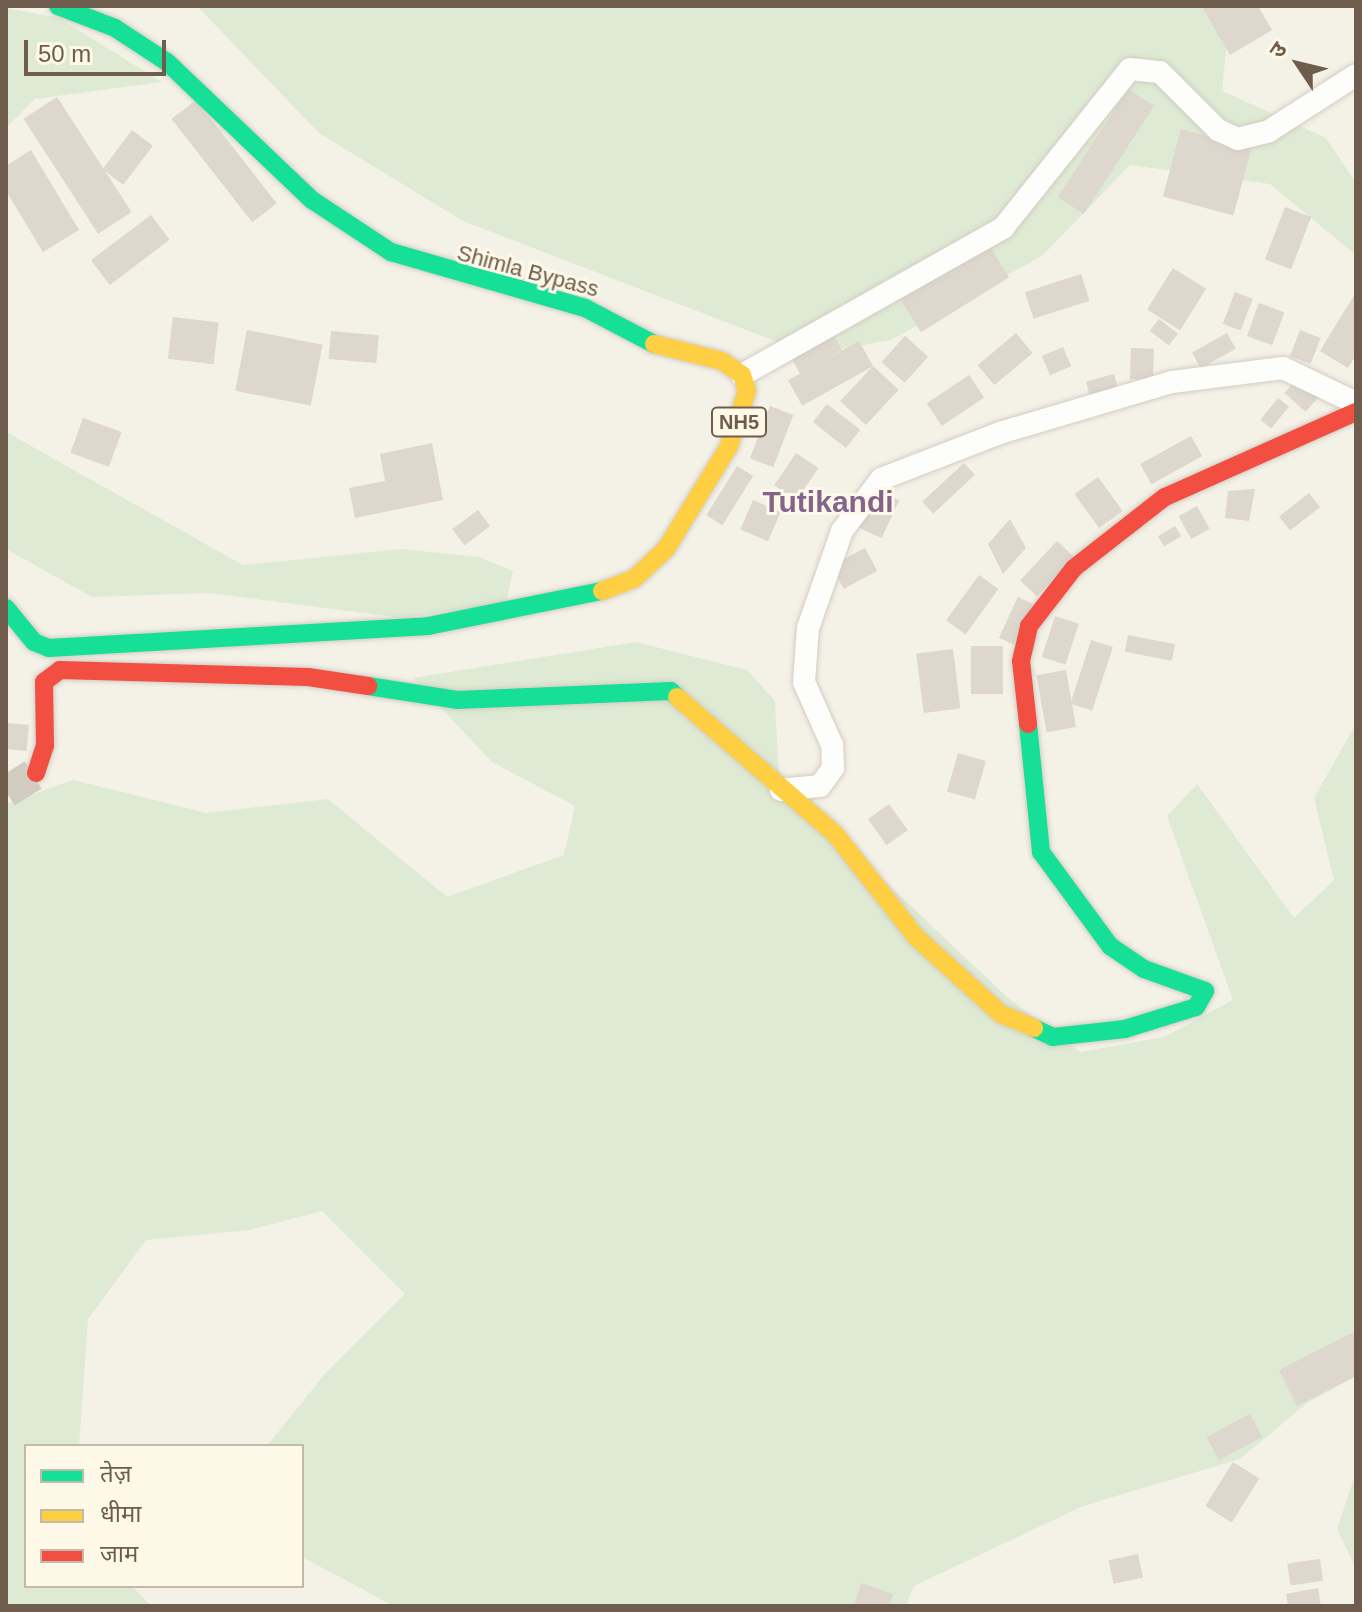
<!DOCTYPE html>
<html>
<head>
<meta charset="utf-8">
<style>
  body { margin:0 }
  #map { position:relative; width:1362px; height:1612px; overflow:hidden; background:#f4f1e7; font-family:Helvetica,"Noto Sans Devanagari",sans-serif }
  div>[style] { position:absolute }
  .green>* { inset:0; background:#deead3 }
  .building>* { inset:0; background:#ddd7cd; transform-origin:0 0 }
  .secondary-tunnel>* { height:32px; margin-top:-16px; transform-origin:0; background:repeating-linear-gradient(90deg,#d2ccc0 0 32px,transparent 0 48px) }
  .roads { filter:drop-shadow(0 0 2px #d2cdc3) drop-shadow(0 0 2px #d2cdc3) }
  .street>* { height:22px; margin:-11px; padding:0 11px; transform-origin:11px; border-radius:11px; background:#fdfdfb }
  .fast>* { height:18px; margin:-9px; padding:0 9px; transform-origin:9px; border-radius:9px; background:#16e098 }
  .slow>* { height:18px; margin:-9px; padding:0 9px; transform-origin:9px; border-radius:9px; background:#ffcf43 }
  .jam>* { height:18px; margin:-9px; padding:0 9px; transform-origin:9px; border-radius:9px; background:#f24e42 }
  span { translate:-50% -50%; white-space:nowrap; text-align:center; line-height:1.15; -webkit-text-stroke:6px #fdf8e8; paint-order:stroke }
  .shield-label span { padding:2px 6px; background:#fdf8e8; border:2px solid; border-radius:6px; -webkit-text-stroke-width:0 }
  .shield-label { font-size:20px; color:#6e5d4c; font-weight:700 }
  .street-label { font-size:22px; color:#6e5d4c }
  .district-label { font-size:30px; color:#83648b; font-weight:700 }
  .frame { position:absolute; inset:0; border:8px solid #6e5d4c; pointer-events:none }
  .legend { position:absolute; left:24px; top:1444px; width:280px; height:144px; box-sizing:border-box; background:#fdf8e8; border:2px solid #c4baaa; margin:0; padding:10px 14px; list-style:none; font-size:24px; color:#6e5d4c }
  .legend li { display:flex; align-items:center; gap:16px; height:40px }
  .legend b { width:40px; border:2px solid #c4baaa }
  .north { position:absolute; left:1258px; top:24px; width:80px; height:80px; -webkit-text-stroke:6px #fdf8e8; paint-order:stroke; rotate:305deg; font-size:22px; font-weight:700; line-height:32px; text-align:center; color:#6e5d4c }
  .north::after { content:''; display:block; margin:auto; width:28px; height:36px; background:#6e5d4c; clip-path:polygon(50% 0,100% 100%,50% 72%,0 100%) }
  .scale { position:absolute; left:24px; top:40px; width:142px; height:36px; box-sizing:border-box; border:4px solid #6e5d4c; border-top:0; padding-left:10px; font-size:24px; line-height:28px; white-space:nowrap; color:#6e5d4c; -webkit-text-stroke:6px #fdf8e8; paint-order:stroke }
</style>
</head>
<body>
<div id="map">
  <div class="green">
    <div style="clip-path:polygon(197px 6px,1251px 6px,1226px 51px,1222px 91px,1326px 138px,1356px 183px,1356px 255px,1270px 184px,1130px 165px,1042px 256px,891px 340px,809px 354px,463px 221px,319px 133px)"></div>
    <div style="clip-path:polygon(6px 8px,59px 18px,162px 82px,35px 99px,6px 128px)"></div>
    <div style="clip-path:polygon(6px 432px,243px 565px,401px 549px,479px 557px,513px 571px,506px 603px,403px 618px,209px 593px,92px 597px,6px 549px)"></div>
    <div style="clip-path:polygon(636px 642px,747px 670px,775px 701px,779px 781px,1008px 998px,1080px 1052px,1164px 1037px,1233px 1000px,1167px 816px,1197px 784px,1294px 918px,1334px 880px,1314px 798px,1356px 724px,1356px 1376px,1307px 1403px,1240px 1459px,1083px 1506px,914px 1586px,906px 1606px,394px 1606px,302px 1557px,302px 1446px,267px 1446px,324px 1375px,405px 1294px,322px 1211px,249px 1230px,146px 1240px,88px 1319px,79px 1446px,26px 1446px,26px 1586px,132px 1586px,151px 1606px,6px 1606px,6px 804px,73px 780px,206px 813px,328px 799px,447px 897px,564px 855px,575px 806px,492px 762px,413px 678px)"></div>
    <div style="clip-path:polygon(1356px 1472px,1356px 1569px,1337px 1529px)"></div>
  </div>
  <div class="building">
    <div style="clip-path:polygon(1258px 6px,1272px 30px,1230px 55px,1202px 7px)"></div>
    <div style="left:1128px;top:89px;width:31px;height:129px;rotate:33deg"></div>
    <div style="left:57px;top:97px;width:137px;height:40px;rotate:57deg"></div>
    <div style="left:196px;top:100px;width:131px;height:31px;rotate:52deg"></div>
    <div style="left:1181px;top:129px;width:73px;height:70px;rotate:15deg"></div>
    <div style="left:132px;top:130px;width:26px;height:49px;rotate:37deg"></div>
    <div style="clip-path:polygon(31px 150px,79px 230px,43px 252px,6px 191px,6px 166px)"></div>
    <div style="left:1285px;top:207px;width:28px;height:56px;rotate:21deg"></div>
    <div style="left:151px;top:215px;width:31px;height:75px;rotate:53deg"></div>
    <div style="left:989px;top:245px;width:38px;height:104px;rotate:58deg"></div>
    <div style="left:1173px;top:268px;width:39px;height:49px;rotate:32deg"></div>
    <div style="left:1081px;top:274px;width:28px;height:59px;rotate:72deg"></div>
    <div style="left:1235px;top:292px;width:19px;height:34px;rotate:21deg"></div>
    <div style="clip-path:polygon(1356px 292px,1356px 355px,1348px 368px,1320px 351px)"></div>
    <div style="left:1259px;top:303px;width:27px;height:35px;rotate:20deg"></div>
    <div style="left:173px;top:317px;width:46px;height:42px;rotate:7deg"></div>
    <div style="left:1159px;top:319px;width:24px;height:15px;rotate:38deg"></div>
    <div style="left:247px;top:330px;width:77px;height:62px;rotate:11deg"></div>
    <div style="left:1300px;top:330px;width:22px;height:28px;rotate:21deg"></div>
    <div style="left:331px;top:331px;width:48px;height:28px;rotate:5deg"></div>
    <div style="left:831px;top:331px;width:22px;height:48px;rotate:60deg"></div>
    <div style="left:1016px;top:333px;width:26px;height:50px;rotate:50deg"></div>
    <div style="left:1227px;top:333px;width:18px;height:40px;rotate:61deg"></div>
    <div style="left:905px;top:336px;width:31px;height:35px;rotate:42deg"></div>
    <div style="left:859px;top:341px;width:29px;height:81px;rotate:61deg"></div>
    <div style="left:1063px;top:347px;width:21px;height:23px;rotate:67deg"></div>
    <div style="left:1131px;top:348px;width:23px;height:31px;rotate:2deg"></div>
    <div style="left:873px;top:366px;width:35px;height:48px;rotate:43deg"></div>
    <div style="left:1114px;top:374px;width:23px;height:29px;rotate:75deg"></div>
    <div style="left:969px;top:375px;width:27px;height:51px;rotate:56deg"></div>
    <div style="left:1300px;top:376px;width:28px;height:23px;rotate:42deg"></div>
    <div style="left:1278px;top:398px;width:14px;height:28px;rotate:39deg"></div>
    <div style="left:827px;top:404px;width:42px;height:23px;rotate:38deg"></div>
    <div style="left:770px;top:406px;width:25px;height:56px;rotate:21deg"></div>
    <div style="left:83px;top:418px;width:41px;height:37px;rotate:20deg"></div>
    <div style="left:1191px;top:436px;width:23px;height:58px;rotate:61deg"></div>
    <div style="clip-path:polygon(432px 443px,443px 500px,355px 518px,349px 488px,385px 481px,380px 454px)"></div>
    <div style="left:796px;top:453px;width:27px;height:39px;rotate:34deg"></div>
    <div style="left:964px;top:463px;width:16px;height:57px;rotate:47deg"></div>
    <div style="left:737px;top:466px;width:19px;height:58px;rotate:32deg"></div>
    <div style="left:1098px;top:477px;width:42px;height:29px;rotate:54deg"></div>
    <div style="left:873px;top:488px;width:29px;height:42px;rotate:25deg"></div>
    <div style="clip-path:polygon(1255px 489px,1249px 521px,1225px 518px,1228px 491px)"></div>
    <div style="left:1309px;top:493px;width:18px;height:38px;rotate:52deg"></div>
    <div style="left:753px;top:500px;width:30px;height:32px;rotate:23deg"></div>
    <div style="left:1197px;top:506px;width:26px;height:21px;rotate:61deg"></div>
    <div style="left:478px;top:510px;width:20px;height:32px;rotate:53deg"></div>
    <div style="clip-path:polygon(1010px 519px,1026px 548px,1003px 574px,988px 544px)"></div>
    <div style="left:1175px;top:526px;width:12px;height:20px;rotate:59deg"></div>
    <div style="left:1057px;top:541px;width:23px;height:54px;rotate:43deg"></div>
    <div style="left:865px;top:548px;width:26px;height:38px;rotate:62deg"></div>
    <div style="left:979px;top:575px;width:24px;height:56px;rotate:36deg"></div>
    <div style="left:1018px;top:597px;width:17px;height:45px;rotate:25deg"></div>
    <div style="left:1055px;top:616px;width:25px;height:43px;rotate:18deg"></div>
    <div style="left:1128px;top:635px;width:48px;height:17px;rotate:11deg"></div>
    <div style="left:1091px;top:640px;width:23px;height:67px;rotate:18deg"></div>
    <div style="left:971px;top:646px;width:32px;height:48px"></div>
    <div style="left:953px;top:649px;width:60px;height:37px;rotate:83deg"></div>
    <div style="left:1066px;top:670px;width:58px;height:30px;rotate:80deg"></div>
    <div style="left:6px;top:723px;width:23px;height:26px;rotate:5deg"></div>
    <div style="left:958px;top:753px;width:29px;height:40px;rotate:16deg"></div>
    <div style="left:889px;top:804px;width:32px;height:26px;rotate:54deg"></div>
    <div style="clip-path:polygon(1354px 1332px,1356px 1376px,1297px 1406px,1279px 1370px)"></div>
    <div style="left:1250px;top:1414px;width:26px;height:49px;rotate:62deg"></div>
    <div style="left:1233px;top:1462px;width:31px;height:52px;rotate:32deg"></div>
    <div style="left:1138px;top:1554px;width:24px;height:30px;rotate:78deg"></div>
    <div style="left:1320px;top:1559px;width:22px;height:33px;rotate:82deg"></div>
    <div style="clip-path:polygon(861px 1583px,893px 1594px,889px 1606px,854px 1605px)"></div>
    <div style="clip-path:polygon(1318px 1588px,1321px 1606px,1288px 1606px,1286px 1594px)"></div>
  </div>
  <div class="secondary-tunnel">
    <div style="left:6px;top:792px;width:36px;rotate:-32deg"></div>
  </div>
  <div class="roads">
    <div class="street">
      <div style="left:742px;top:375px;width:300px;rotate:-29.4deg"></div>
      <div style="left:1003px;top:228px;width:203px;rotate:-51.4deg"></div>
      <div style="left:1130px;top:69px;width:30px;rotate:6deg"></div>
      <div style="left:1160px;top:72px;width:82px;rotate:45deg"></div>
      <div style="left:1218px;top:130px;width:22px;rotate:24deg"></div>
      <div style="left:1238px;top:139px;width:32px;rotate:-14deg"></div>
      <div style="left:1269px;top:131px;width:103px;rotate:-32.8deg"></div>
      <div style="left:781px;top:790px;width:39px;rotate:-6deg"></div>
      <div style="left:820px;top:786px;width:22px;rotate:-54deg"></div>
      <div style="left:833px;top:768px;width:23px;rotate:-92deg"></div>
      <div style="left:832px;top:745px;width:69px;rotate:-114deg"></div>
      <div style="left:804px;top:682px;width:54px;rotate:-85.8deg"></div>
      <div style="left:808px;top:628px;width:103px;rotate:-70.7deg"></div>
      <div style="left:842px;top:531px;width:65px;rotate:-53.1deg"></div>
      <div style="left:881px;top:479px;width:131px;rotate:-21.1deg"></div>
      <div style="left:1003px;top:432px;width:176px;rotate:-16.5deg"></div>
      <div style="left:1172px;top:382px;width:112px;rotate:-7.2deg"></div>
      <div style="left:1283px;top:368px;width:81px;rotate:25.6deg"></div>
    </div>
    <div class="fast">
      <div style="left:58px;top:6px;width:61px;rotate:21.1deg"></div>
      <div style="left:115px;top:28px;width:62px;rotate:33.2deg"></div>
      <div style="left:167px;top:62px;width:200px;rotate:43.6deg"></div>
      <div style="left:312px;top:200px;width:95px;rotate:33.4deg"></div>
      <div style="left:391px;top:252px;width:202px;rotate:16.1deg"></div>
      <div style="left:585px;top:308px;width:78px;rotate:27.6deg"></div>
      <div style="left:6px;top:608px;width:44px;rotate:50.5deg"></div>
      <div style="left:34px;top:642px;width:16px;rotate:22deg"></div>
      <div style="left:49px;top:648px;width:380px;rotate:-3.3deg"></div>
      <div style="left:428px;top:626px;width:177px;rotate:-11.4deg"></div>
      <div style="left:368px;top:686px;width:90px;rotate:8.9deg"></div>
      <div style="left:457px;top:700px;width:214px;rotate:-2.4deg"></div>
      <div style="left:671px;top:691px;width:8px;rotate:45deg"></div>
      <div style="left:1028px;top:724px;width:129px;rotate:84.2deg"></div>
      <div style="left:1041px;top:852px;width:117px;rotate:53.7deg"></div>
      <div style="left:1110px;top:946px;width:41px;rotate:34.1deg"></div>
      <div style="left:1144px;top:969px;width:65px;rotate:19.8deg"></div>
      <div style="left:1205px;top:991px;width:18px;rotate:119deg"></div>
      <div style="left:1196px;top:1007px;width:74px;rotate:162.8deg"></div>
      <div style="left:1125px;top:1029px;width:72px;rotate:173.7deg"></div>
      <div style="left:1053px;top:1037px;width:21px;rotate:-155deg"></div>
    </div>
    <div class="slow">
      <div style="left:602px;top:591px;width:34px;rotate:-21deg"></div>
      <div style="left:634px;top:579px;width:44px;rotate:-43.2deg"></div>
      <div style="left:666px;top:549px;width:121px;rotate:-58.5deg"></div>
      <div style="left:729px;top:446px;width:58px;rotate:-71.9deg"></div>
      <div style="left:747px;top:391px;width:17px;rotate:-107deg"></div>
      <div style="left:742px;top:375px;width:24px;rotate:-145deg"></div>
      <div style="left:722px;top:361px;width:70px;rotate:-166deg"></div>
      <div style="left:677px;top:697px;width:209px;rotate:40.9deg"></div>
      <div style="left:835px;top:834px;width:131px;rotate:51.8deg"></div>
      <div style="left:916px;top:937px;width:115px;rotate:42.2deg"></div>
      <div style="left:1001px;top:1014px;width:36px;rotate:23deg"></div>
    </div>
    <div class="jam">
      <div style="left:1028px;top:724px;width:63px;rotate:-96.3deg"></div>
      <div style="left:1021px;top:661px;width:36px;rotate:-77deg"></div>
      <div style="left:1029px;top:626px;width:73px;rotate:-52.2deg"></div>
      <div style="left:1074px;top:568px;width:115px;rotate:-38deg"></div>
      <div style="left:1165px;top:497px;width:209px;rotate:-24deg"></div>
      <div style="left:36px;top:773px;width:28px;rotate:-72deg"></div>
      <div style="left:45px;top:746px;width:64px;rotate:-90.9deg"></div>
      <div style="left:44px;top:682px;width:20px;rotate:-37deg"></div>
      <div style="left:60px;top:670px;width:248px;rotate:1.6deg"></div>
      <div style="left:308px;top:677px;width:61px;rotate:8.5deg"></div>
    </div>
  </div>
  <div class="shield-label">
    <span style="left:739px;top:422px">NH5</span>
  </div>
  <div class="street-label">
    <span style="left:528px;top:271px;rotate:15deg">Shimla Bypass</span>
  </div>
  <div class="district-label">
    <span style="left:828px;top:502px">Tutikandi</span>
  </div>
  <div class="frame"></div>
  <ul class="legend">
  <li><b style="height:10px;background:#16e098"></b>तेज़</li>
  <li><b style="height:10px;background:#ffcf43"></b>धीमा</li>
  <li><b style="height:10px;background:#f24e42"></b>जाम</li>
  </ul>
  <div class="north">उ</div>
  <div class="scale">50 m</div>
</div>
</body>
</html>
